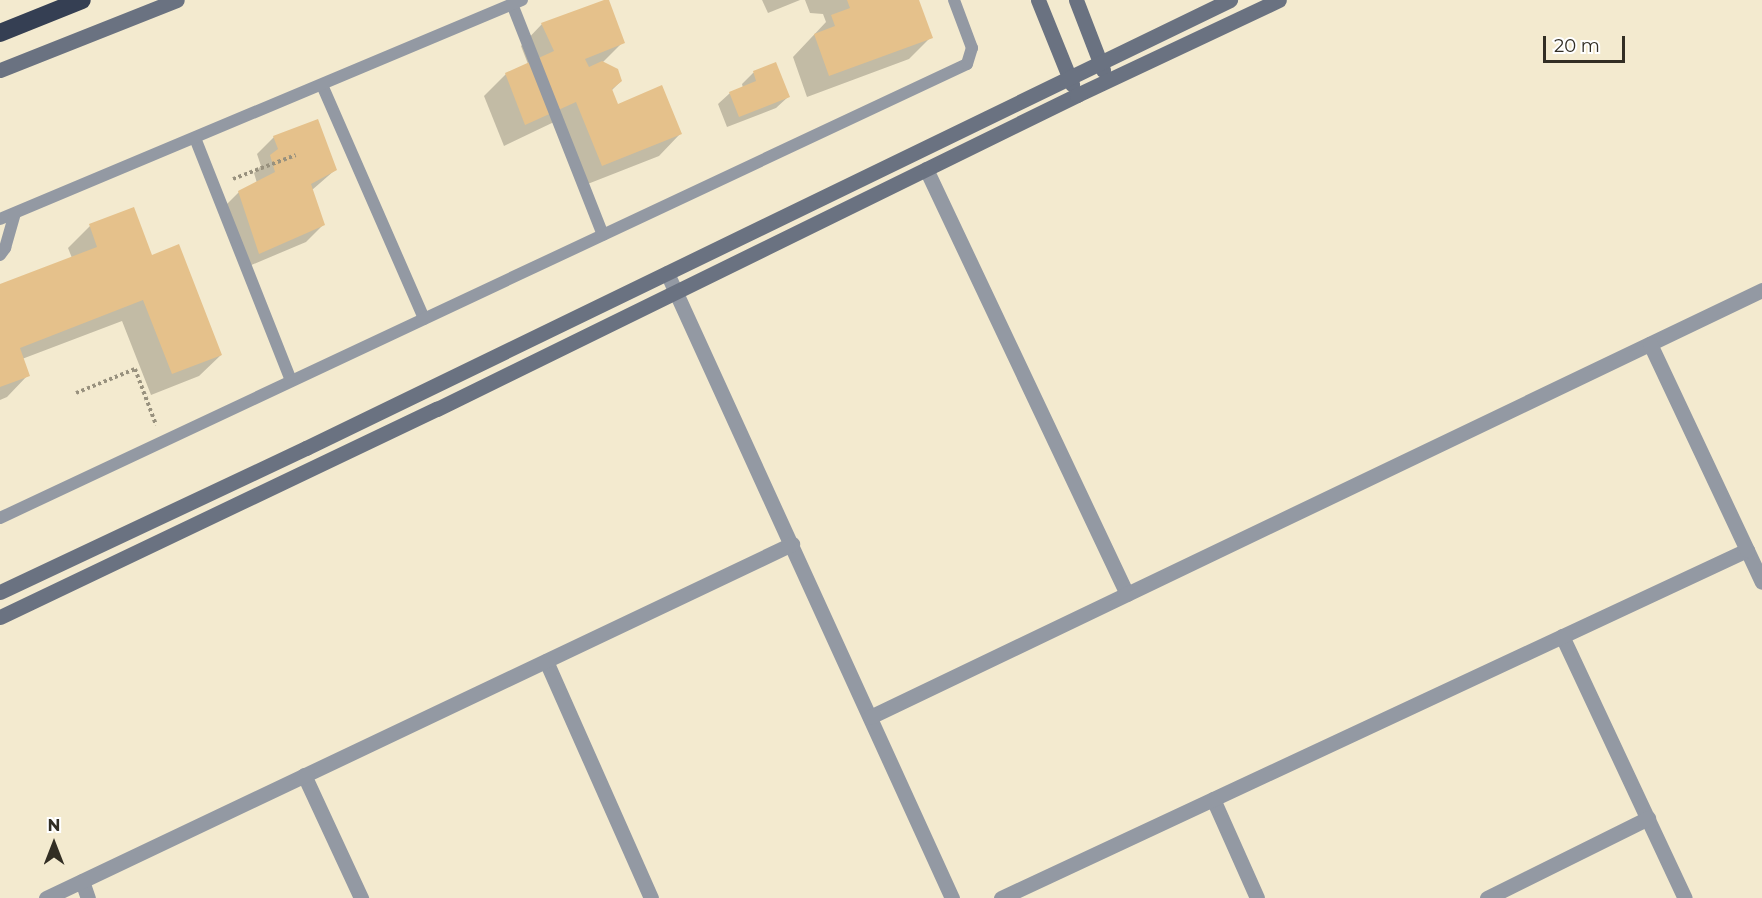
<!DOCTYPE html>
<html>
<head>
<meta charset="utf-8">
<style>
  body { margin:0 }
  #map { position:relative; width:1762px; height:898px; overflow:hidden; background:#f3eacf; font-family:Montserrat,sans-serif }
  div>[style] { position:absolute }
  .shadow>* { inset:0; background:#0003 }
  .building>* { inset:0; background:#e5c18b }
  .path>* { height:4px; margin-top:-2px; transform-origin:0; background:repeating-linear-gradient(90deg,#98917e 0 3px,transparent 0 6px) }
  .lane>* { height:12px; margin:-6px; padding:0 6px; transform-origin:6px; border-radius:6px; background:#9399a3 }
  .street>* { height:15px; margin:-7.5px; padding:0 7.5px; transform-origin:7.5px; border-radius:7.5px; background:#9399a3 }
  .secondary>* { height:15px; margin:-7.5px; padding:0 7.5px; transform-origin:7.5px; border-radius:7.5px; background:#6a7281 }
  .highway>* { height:18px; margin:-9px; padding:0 9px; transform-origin:9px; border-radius:9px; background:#353f53 }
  span { translate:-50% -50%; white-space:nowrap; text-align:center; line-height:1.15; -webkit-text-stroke:5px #fff; paint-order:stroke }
  .north { position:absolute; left:24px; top:814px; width:60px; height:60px; -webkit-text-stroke:4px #fff; paint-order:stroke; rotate:0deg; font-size:16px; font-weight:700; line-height:24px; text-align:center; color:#322e24 }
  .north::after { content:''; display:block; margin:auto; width:21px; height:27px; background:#322e24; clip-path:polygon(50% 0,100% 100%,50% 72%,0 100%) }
  .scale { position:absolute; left:1543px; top:36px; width:82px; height:27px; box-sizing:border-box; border:3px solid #322e24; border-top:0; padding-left:8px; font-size:18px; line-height:21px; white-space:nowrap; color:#322e24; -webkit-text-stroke:4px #fff; paint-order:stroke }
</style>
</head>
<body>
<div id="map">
  <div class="shadow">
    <div style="clip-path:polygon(762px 0,800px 0,768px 13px)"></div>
    <div style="clip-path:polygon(805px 0,917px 0,931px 37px,909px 59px,807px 97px,793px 57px,826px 22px,823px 14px,810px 13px)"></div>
    <div style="clip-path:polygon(542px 24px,623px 42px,602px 63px,621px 81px,611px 91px,617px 105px,680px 134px,659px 156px,580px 187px,554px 122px,504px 146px,484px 96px,506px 74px,528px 64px,521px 46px)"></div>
    <div style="clip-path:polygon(775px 64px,788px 97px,776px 108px,727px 127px,718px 104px,730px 93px,743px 88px,742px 84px,753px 73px)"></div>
    <div style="clip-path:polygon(274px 137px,335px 170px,312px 190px,323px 225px,306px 242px,242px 269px,222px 209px,239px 192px,257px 183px,254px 173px,261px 166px,257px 154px)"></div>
    <div style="clip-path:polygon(90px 226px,151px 257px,221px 355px,199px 376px,151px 395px,122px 321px,22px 359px,28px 375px,7px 397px,0 400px,0 286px,72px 258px,68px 248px)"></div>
  </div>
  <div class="building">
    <div style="clip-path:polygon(604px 0,609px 0,625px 43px,585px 59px,589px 67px,602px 61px,618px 69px,622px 81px,612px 89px,618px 104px,662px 85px,682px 134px,602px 166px,576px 102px,525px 125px,505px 73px,554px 51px,541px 23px)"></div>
    <div style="clip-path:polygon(847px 0,919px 0,933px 38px,829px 76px,814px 34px,835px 26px,831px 15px,850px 8px)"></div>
    <div style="clip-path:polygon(776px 62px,790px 97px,739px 117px,729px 92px,756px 81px,753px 71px)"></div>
    <div style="clip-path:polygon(318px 119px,337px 170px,311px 184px,325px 225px,259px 254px,238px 191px,275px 172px,270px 155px,278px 149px,273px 136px)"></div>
    <div style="clip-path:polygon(134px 207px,152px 255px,179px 244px,222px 355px,172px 374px,143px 300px,20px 348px,30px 376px,0 387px,0 284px,97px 247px,89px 224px)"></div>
  </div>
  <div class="path">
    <div style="left:233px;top:179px;width:67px;rotate:-20.9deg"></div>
    <div style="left:76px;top:393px;width:64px;rotate:-22.1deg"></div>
    <div style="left:135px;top:369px;width:60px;rotate:69.4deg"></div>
  </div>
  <div class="lane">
    <div style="left:512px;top:4px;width:248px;rotate:68.5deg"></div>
    <div style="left:322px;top:85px;width:255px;rotate:66.4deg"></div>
    <div style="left:195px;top:138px;width:261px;rotate:68.4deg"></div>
    <div style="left:0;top:219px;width:566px;rotate:-22.76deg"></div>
    <div style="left:0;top:255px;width:9px;rotate:-54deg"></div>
    <div style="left:5px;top:248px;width:35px;rotate:-74deg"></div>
    <div style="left:0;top:518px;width:1068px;rotate:-25.15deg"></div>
    <div style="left:967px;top:64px;width:17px;rotate:-73deg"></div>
    <div style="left:972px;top:48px;width:51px;rotate:-110.6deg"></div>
  </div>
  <div class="street">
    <div style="left:926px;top:169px;width:470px;rotate:64.7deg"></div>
    <div style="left:667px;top:273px;width:687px;rotate:65.49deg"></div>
    <div style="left:1747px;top:550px;width:35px;rotate:65deg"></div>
    <div style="left:1562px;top:636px;width:289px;rotate:64.9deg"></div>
    <div style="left:546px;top:661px;width:259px;rotate:66.1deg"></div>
    <div style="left:870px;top:717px;width:989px;rotate:-25.58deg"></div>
    <div style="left:304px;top:775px;width:136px;rotate:65.1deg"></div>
    <div style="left:1213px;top:799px;width:108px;rotate:66deg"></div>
    <div style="left:82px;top:881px;width:18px;rotate:71deg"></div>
    <div style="left:46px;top:898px;width:826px;rotate:-25.39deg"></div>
    <div style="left:1001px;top:898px;width:823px;rotate:-25.01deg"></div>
    <div style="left:1747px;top:550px;width:228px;rotate:-115.2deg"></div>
    <div style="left:1487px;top:898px;width:180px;rotate:-26.4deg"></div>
  </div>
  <div class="secondary">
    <div style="left:1038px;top:0;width:91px;rotate:68deg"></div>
    <div style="left:1076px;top:0;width:75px;rotate:68.9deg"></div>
    <div style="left:0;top:70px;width:190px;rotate:-21.6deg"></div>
    <div style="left:0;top:592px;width:338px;rotate:-25.2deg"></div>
    <div style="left:306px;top:448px;width:1027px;rotate:-25.87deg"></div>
    <div style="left:0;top:617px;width:484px;rotate:-25.5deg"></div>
    <div style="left:437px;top:409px;width:713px;rotate:-26.13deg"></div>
    <div style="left:1077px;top:95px;width:223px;rotate:-25.2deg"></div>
  </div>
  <div class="highway">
    <div style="left:0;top:33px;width:88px;rotate:-21.9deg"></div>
  </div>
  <div class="north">N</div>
  <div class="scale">20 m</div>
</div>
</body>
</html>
